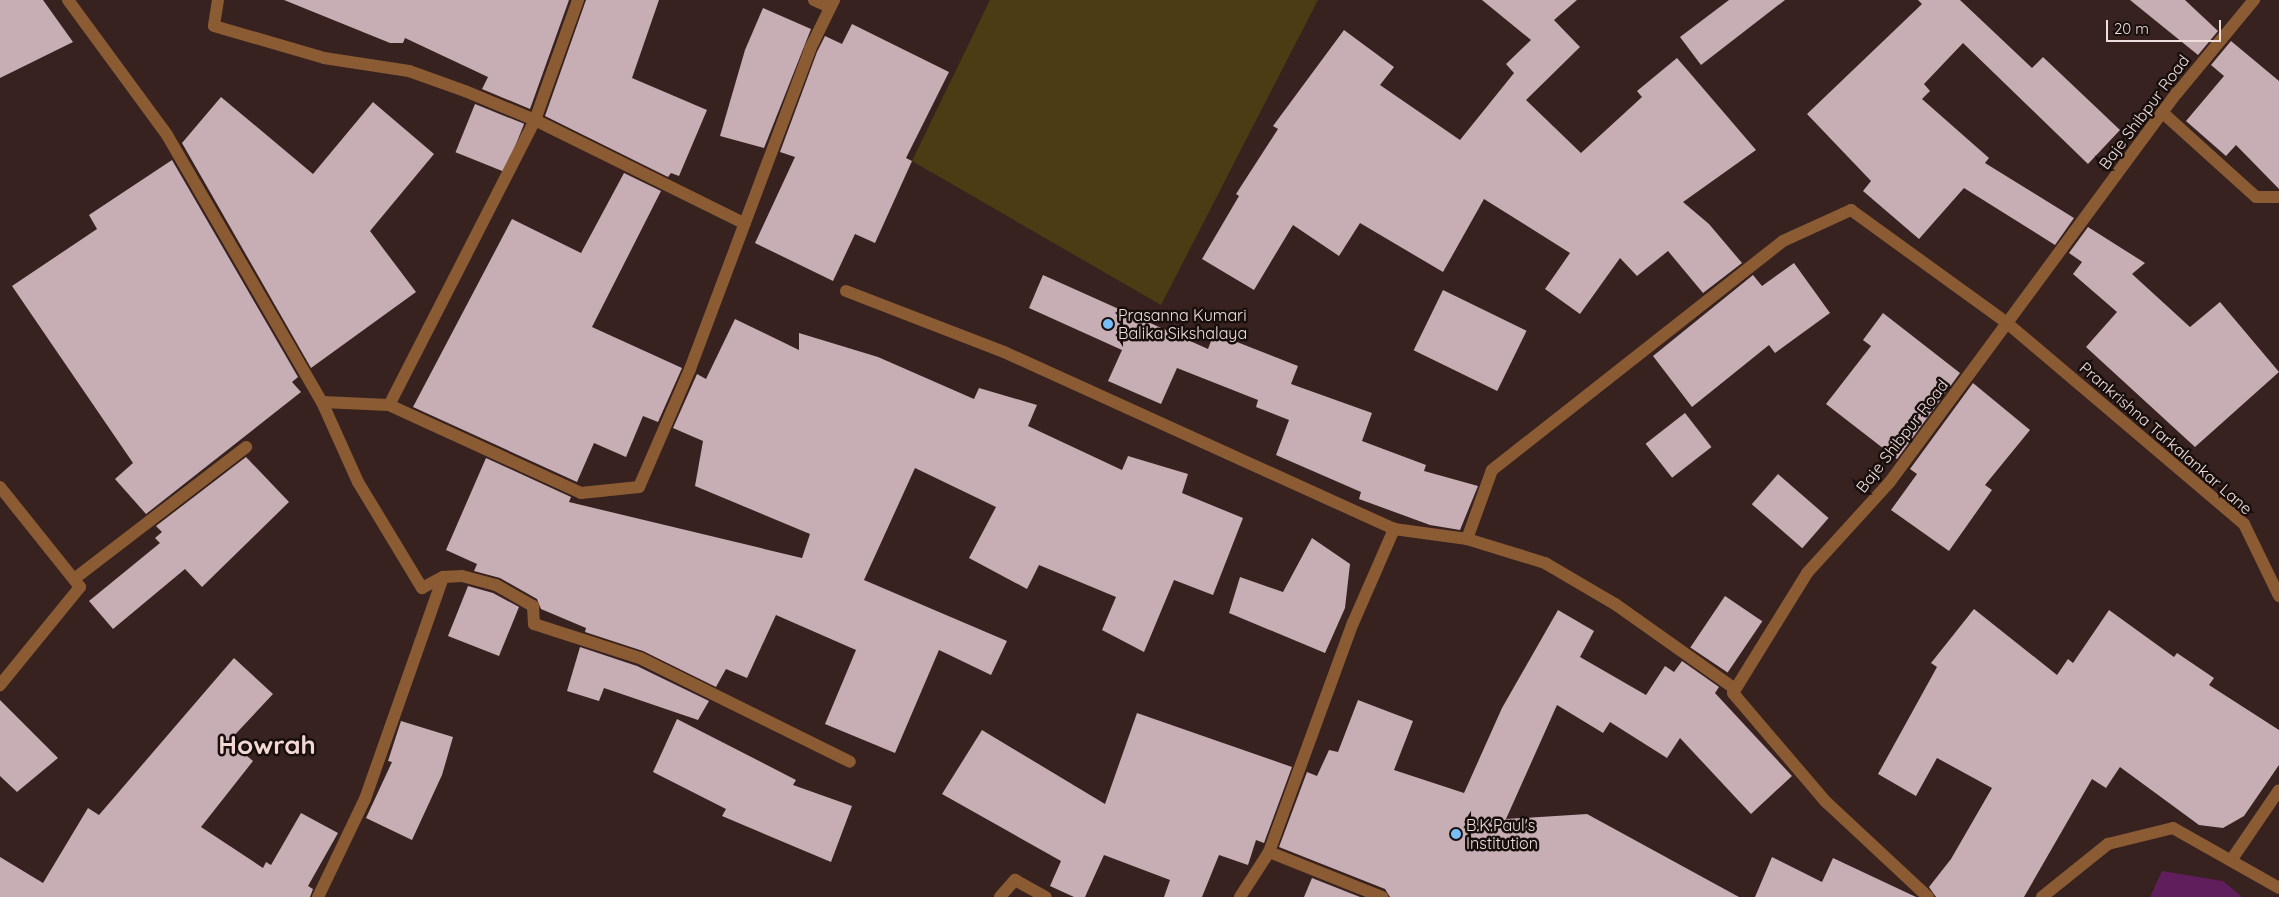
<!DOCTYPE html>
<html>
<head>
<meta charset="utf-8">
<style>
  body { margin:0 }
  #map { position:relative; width:2279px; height:897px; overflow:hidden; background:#37221f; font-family:Quicksand,sans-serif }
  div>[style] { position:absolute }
  .green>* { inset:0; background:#4c3c13 }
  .water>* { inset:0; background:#601e5c }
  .building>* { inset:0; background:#c7adb4; transform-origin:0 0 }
  .minor>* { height:12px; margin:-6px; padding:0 6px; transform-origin:6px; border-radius:6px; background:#8b5b34 }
  .dots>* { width:14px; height:14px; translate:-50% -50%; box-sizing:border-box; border:2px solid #180f0d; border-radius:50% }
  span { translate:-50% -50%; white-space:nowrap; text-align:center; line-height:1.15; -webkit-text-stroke:5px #180f0d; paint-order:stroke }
  .street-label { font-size:16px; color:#eedfdd }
  .poi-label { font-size:16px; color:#eedfdd }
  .left { translate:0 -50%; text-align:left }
  .town-label { font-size:26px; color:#f3d7d2; font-weight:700 }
  .scale { position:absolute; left:2106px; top:20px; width:115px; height:22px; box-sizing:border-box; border:2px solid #eedfdd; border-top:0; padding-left:6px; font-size:15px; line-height:18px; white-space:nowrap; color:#eedfdd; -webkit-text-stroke:4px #180f0d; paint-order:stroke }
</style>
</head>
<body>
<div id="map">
  <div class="green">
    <div style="clip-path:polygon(990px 0,1318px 0,1161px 305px,912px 161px)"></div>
  </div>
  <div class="water">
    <div style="clip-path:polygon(2162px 871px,2223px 881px,2242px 897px,2150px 897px)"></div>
  </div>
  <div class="building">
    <div style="clip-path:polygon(0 0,43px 0,73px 42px,0 78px)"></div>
    <div style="clip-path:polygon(284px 0,569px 0,530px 109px,482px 89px,488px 77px,405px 38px,403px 43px,390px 43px)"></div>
    <div style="clip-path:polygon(586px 0,659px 0,632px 78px,707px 110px,679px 176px,671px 173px,668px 177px,545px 116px)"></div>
    <div style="clip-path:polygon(1482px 0,1577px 0,1554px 20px,1580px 47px,1526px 100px,1581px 153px,1642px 97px,1637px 91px,1677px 58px,1756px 150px,1683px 202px,1709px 224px,1742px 263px,1703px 293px,1668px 251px,1637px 276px,1620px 258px,1580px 314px,1545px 289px,1570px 253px,1484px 199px,1443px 272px,1360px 223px,1339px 256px,1293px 225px,1254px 290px,1202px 259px,1239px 196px,1236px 194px,1278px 129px,1273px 126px,1344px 30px,1394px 67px,1380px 85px,1460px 140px,1514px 73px,1506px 64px,1531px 40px)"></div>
    <div style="clip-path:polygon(1729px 0,1785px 0,1701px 65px,1680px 37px)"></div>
    <div style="clip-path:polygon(1918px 0,1960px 0,2032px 68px,2043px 57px,2120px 130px,2088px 164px,1963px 43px,1924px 84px,1930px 91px,1922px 99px,1989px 158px,1985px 163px,2074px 218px,2055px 245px,1964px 188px,1919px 239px,1863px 191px,1871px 181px,1807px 114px,1922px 4px)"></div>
    <div style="clip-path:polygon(2130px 0,2185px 0,2218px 31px,2198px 55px)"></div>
    <div style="clip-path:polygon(763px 8px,811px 29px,764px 148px,720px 136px,745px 50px)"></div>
    <div style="clip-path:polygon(852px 24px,949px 72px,906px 158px,912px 161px,875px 243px,855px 234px,833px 281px,755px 243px,795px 157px,780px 152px,817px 52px,825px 36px,842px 44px)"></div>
    <div style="clip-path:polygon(2231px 41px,2279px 81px,2279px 189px,2236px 145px,2226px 156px,2186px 121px,2224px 76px,2211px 65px)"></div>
    <div style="clip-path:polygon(221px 97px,313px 174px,373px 102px,434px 154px,370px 231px,416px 292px,311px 368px,182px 143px)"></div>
    <div style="left:475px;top:104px;width:53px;height:52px;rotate:22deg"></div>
    <div style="clip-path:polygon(172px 160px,298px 377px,292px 382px,301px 392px,146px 514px,115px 479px,133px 463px,12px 286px,97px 229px,89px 215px)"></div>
    <div style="clip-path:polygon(624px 173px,661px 191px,592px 327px,682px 368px,658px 422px,643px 416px,626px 457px,594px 443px,577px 482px,413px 407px,512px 219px,581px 253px)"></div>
    <div style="clip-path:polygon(2088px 227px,2145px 263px,2132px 274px,2190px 327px,2220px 302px,2279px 372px,2195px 447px,2086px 347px,2117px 312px,2073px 274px,2082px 262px,2069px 253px)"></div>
    <div style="clip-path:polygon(1794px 263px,1830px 313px,1775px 353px,1769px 345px,1692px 407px,1653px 356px,1753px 275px,1762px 286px)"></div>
    <div style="clip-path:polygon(1043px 275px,1208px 349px,1214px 333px,1298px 366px,1291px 384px,1372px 413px,1362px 441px,1426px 465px,1424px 471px,1478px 486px,1460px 530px,1430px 525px,1359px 499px,1361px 492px,1276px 455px,1289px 420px,1256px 407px,1258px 400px,1177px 368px,1161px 404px,1108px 381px,1122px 350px,1029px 308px)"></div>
    <div style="left:1443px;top:290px;width:93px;height:67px;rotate:26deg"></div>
    <div style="clip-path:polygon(1883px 313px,1960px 373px,1897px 459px,1826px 404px,1871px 346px,1863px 340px)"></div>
    <div style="clip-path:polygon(735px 319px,799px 350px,799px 333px,878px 357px,974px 399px,979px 388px,1037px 405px,1028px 426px,1122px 470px,1128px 456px,1188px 474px,1182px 493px,1243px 518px,1213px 595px,1174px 580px,1144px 652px,1102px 630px,1116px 597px,1039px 565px,1027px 589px,969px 558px,996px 507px,915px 468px,864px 580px,1007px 641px,991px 675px,939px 650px,895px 753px,825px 724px,856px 650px,776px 615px,747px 678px,726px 669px,716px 687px,643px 651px,585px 632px,586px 628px,541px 609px,537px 599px,500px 578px,474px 571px,477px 564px,446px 550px,486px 458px,571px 497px,569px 502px,802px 558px,810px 534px,695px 486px,703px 441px,673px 428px,697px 374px,706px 379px)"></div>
    <div style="clip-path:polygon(1973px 383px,2030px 430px,1985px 485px,1992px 490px,1949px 551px,1891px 510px,1917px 474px,1910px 469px)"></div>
    <div style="left:1685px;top:413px;width:43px;height:50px;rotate:52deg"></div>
    <div style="clip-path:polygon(246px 457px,289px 502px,202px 587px,185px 569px,113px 629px,89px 601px,160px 543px,155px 538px,162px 532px,156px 526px)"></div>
    <div style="left:1778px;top:474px;width:67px;height:40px;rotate:41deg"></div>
    <div style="clip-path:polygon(1312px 538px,1350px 564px,1345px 608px,1325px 653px,1229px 613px,1240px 577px,1283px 592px)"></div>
    <div style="clip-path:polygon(468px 586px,493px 593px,519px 607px,499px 656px,448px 636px)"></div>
    <div style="left:1725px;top:596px;width:45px;height:62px;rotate:34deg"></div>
    <div style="clip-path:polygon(1974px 609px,2057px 675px,2068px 659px,2073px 663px,2109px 610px,2174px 657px,2177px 653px,2214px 678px,2209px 685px,2279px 730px,2279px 765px,2244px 816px,2223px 828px,2199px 825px,2120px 767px,2106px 788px,2092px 779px,2024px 897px,1936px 897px,1929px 887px,1951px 859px,1992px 788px,1937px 758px,1916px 796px,1878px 774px,1937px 667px,1931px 663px)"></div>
    <div style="clip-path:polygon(1558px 610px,1594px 631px,1580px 657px,1646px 695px,1665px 666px,1674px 672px,1682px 661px,1719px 687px,1715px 693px,1792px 776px,1751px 814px,1680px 738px,1667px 758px,1610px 722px,1603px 733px,1557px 705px,1506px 819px,1587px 814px,1739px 897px,1390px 897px,1385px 889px,1279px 847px,1307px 772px,1317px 776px,1329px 750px,1338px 752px,1358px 700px,1413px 721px,1394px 770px,1464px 793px,1502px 708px)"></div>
    <div style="clip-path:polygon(580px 647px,637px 666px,709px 701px,698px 720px,604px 688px,599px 701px,567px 691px)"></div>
    <div style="clip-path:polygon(234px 658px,273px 694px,229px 741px,253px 761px,201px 827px,263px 868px,266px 862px,271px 865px,301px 813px,338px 833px,308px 886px,313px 889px,310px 897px,0 897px,0 857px,43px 883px,88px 808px,99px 815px)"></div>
    <div style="clip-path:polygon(0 700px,58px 758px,17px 792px,0 776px)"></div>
    <div style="clip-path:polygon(1137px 713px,1292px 767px,1264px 843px,1256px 840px,1248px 865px,1219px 855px,1202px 897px,1164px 897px,1170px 880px,1104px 855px,1085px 897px,1074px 897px,1050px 886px,1061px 861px,942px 794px,982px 730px,1105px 804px)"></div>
    <div style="clip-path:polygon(677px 719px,796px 780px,793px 785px,852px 806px,831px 862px,722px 816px,726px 809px,653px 772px)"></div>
    <div style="clip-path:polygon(401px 721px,453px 737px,442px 775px,412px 840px,366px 818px,392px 762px,388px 761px)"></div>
    <div style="clip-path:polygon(1772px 857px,1822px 882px,1833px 858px,1916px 897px,1755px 897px)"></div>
    <div style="clip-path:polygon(1312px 878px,1360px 897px,1304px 897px)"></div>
  </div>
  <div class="minor">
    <div style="left:68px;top:0;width:167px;rotate:53.7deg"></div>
    <div style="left:167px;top:135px;width:309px;rotate:59.9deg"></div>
    <div style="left:322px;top:402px;width:67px;rotate:2.6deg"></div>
    <div style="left:218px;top:0;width:26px;rotate:99deg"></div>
    <div style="left:214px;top:26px;width:115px;rotate:16.2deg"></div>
    <div style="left:324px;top:58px;width:86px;rotate:8.7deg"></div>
    <div style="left:409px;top:71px;width:59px;rotate:19.7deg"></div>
    <div style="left:465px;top:91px;width:76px;rotate:22.5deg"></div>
    <div style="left:535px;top:120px;width:234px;rotate:26.3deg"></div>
    <div style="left:578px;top:0;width:127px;rotate:109.7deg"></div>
    <div style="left:535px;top:120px;width:320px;rotate:117.1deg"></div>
    <div style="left:389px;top:405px;width:211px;rotate:24.6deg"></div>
    <div style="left:581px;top:493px;width:58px;rotate:-5.9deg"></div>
    <div style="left:639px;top:487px;width:129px;rotate:-66.6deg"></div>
    <div style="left:690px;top:369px;width:342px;rotate:-69.4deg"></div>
    <div style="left:810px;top:49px;width:55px;rotate:-63.9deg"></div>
    <div style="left:814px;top:0;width:17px;rotate:24deg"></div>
    <div style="left:2163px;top:113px;width:125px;rotate:42.1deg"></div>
    <div style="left:2256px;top:197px;width:23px"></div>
    <div style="left:846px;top:291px;width:169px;rotate:21.1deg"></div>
    <div style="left:1004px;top:352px;width:428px;rotate:24.4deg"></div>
    <div style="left:1394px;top:529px;width:74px;rotate:7.8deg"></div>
    <div style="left:1467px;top:539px;width:82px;rotate:17.1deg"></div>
    <div style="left:1545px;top:563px;width:81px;rotate:30.4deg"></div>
    <div style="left:1615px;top:604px;width:147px;rotate:35.3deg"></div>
    <div style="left:322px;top:402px;width:88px;rotate:65.8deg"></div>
    <div style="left:358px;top:482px;width:124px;rotate:58.9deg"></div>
    <div style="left:422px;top:588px;width:24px;rotate:-28deg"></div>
    <div style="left:443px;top:577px;width:19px;rotate:-3deg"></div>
    <div style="left:462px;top:576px;width:35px;rotate:15deg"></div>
    <div style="left:496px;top:585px;width:43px;rotate:29.6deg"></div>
    <div style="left:533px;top:606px;width:18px;rotate:87deg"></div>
    <div style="left:534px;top:624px;width:111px;rotate:17.8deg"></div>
    <div style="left:640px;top:658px;width:234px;rotate:26.3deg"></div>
    <div style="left:0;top:487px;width:128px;rotate:51.3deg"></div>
    <div style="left:80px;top:587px;width:127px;rotate:129.2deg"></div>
    <div style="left:1467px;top:539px;width:73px;rotate:-70.1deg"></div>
    <div style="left:1492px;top:470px;width:370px;rotate:-38.2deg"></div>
    <div style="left:1783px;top:241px;width:75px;rotate:-24.5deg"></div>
    <div style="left:1851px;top:210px;width:193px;rotate:35.9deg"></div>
    <div style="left:2007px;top:323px;width:311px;rotate:40.3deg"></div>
    <div style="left:2244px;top:524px;width:80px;rotate:64.1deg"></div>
    <div style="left:74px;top:579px;width:217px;rotate:-37.5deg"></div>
    <div style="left:1269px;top:852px;width:122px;rotate:21.7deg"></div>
    <div style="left:2232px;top:859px;width:83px;rotate:-55.7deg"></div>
    <div style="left:318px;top:897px;width:109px;rotate:-64.4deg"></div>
    <div style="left:365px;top:799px;width:235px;rotate:-70.6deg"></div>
    <div style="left:1000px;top:897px;width:23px;rotate:-49deg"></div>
    <div style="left:1015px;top:880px;width:35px;rotate:29deg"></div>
    <div style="left:1240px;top:897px;width:54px;rotate:-57.2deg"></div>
    <div style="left:1269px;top:852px;width:244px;rotate:-69.9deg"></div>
    <div style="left:1353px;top:623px;width:103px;rotate:-66.4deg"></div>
    <div style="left:1928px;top:897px;width:139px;rotate:-137deg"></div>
    <div style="left:1826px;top:802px;width:143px;rotate:-130.5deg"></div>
    <div style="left:1733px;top:693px;width:141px;rotate:-58.3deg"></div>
    <div style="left:1807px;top:573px;width:122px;rotate:-47.7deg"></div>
    <div style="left:1889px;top:483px;width:485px;rotate:-53.6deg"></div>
    <div style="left:2177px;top:93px;width:121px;rotate:-50.4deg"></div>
    <div style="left:2042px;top:897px;width:85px;rotate:-38.8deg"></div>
    <div style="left:2108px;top:844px;width:67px;rotate:-13.8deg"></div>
    <div style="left:2173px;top:828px;width:122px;rotate:29.5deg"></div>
  </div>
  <div class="dots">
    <div style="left:1108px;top:324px;background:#76c0f7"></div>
    <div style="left:1456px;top:834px;background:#76c0f7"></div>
  </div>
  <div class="street-label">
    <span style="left:2144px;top:112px;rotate:-53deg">Baje Shibpur Road</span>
    <span style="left:1902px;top:436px;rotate:-52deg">Baje Shibpur Road</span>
    <span style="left:2166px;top:438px;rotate:41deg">Prankrishna Tarkalankar Lane</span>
  </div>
  <div class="poi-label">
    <span class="left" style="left:1118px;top:324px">Prasanna Kumari<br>Balika Sikshalaya</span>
    <span class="left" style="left:1466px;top:834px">B.K.Paul's<br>Institution</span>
  </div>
  <div class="town-label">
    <span style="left:267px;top:745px">Howrah</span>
  </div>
  <div class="scale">20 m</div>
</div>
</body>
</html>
